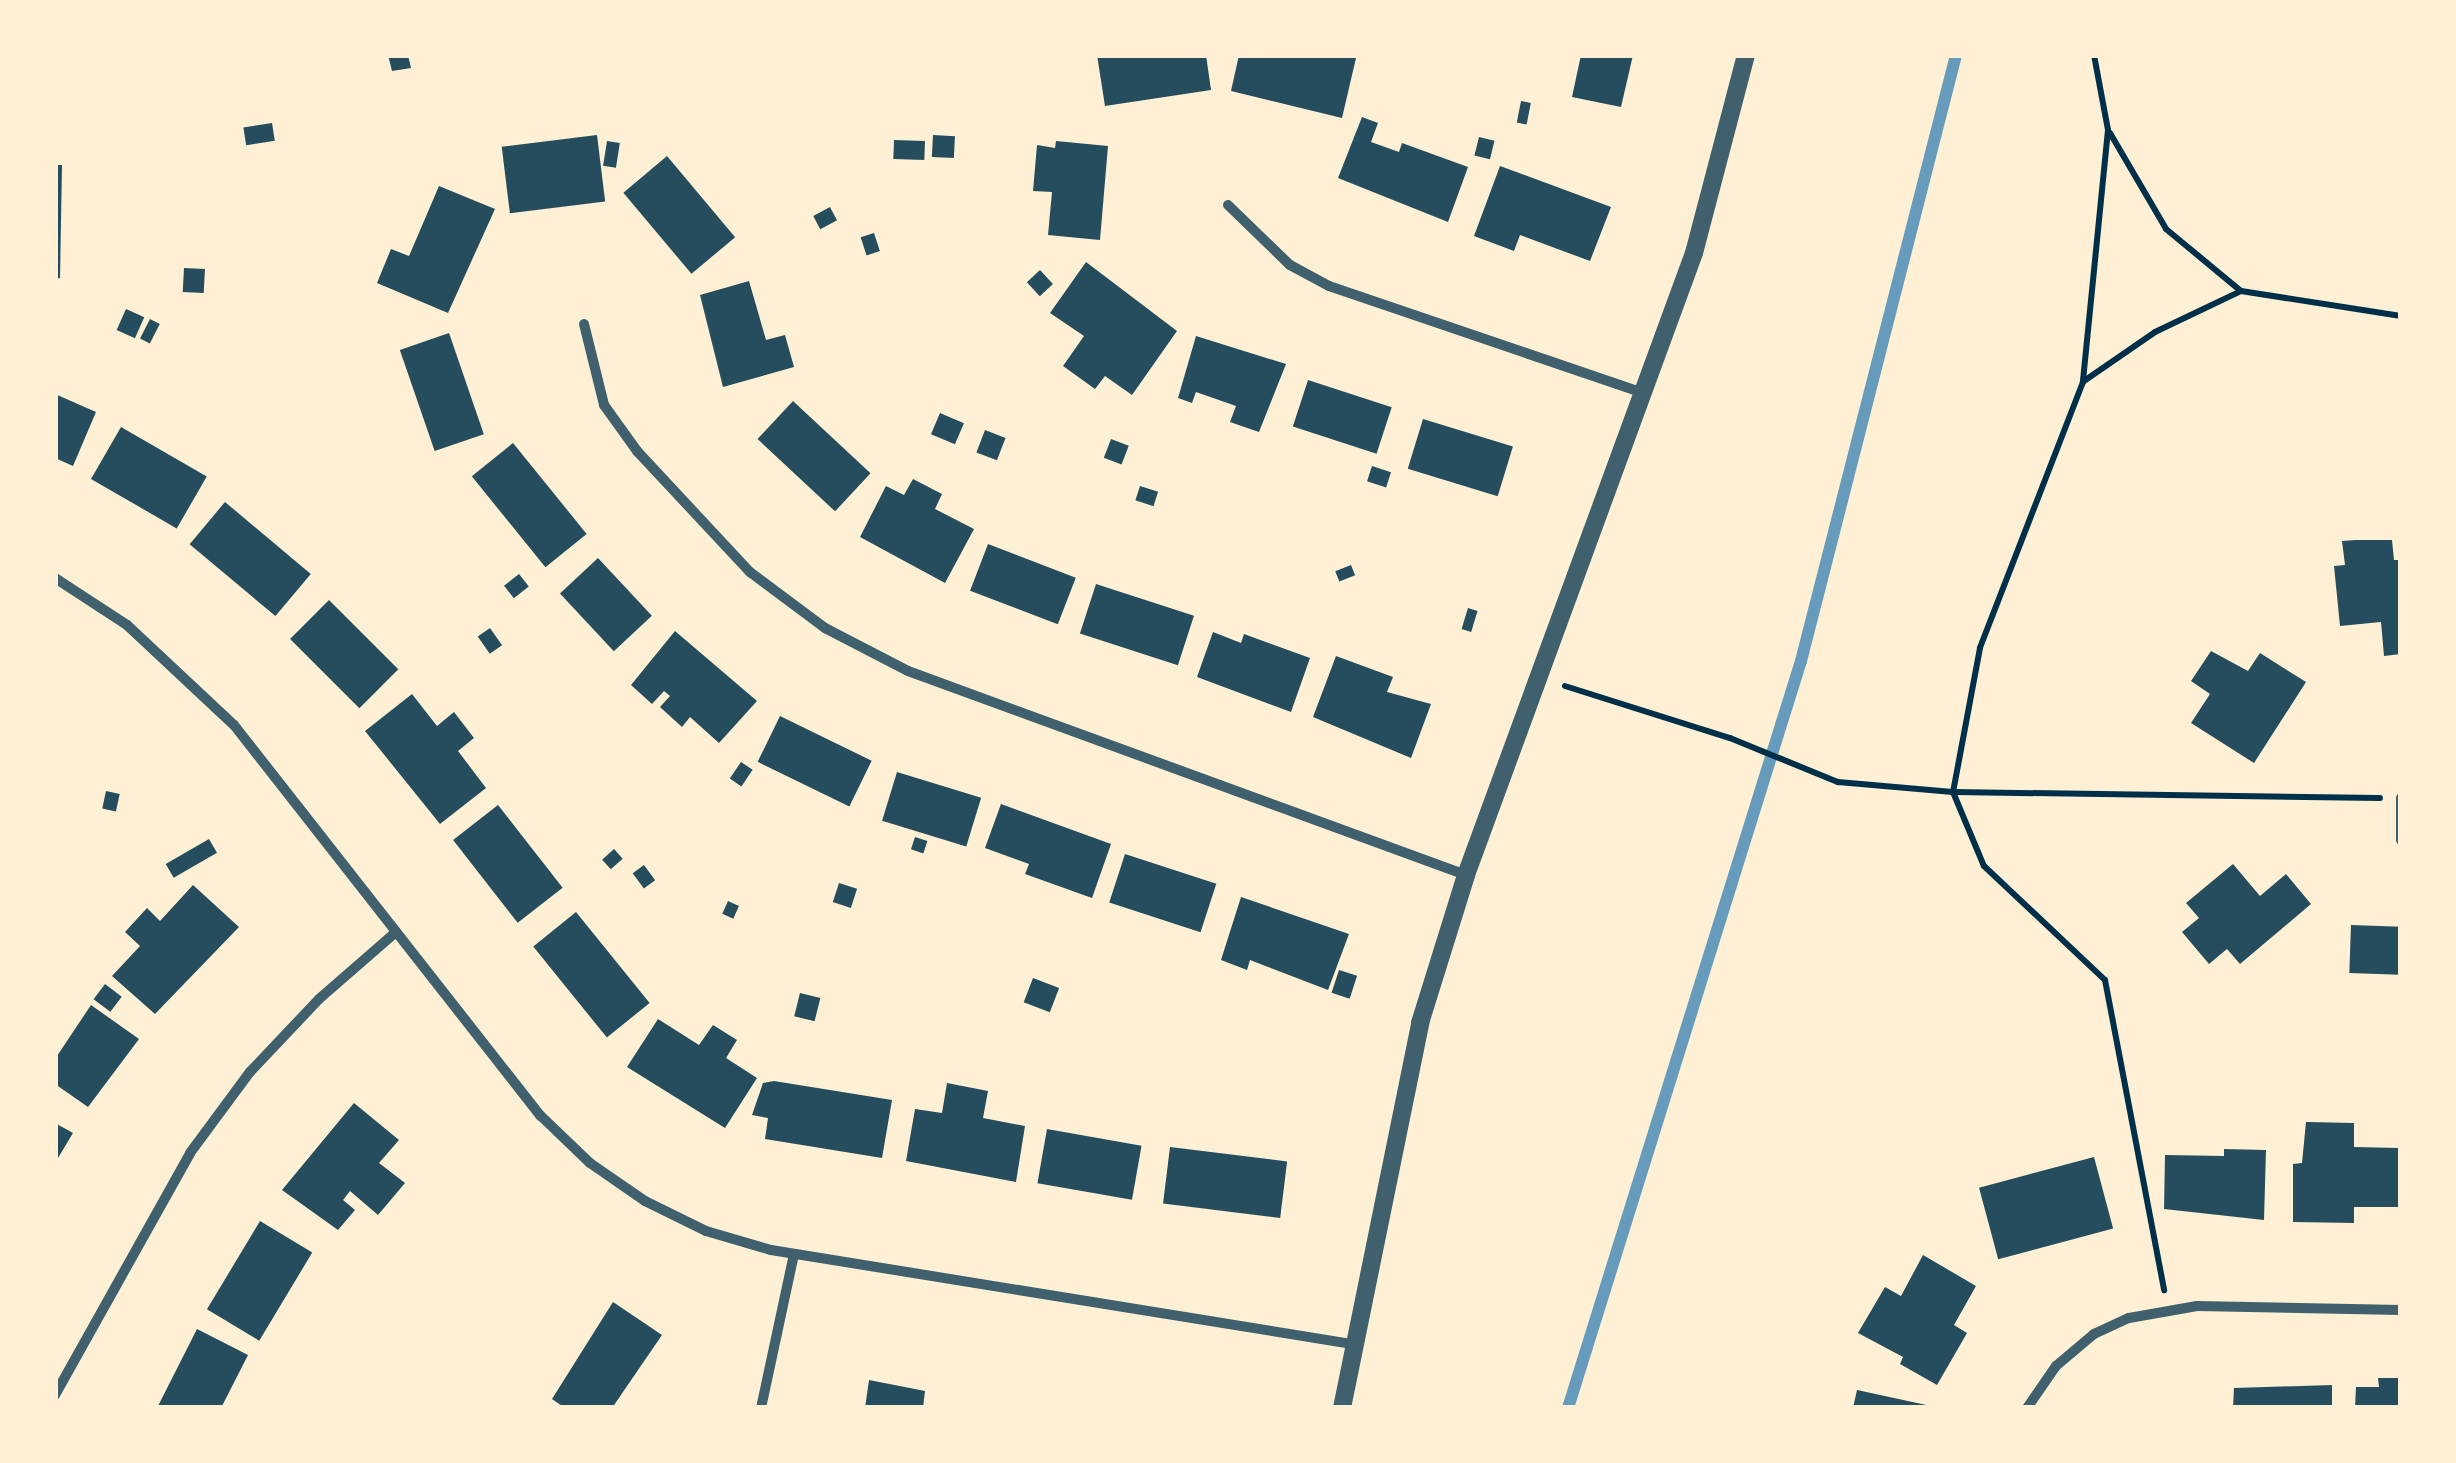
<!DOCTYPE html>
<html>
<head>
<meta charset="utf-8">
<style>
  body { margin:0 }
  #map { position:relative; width:2456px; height:1463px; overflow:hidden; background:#fdf0d5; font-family:"Exo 2",sans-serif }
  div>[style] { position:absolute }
  .stream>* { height:12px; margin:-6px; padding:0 6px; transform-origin:6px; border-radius:6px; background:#669bbc }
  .building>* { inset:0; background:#264d5e; transform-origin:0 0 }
  .path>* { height:6px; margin:-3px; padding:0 3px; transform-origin:3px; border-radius:3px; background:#003049 }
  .minor>* { height:10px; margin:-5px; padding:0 5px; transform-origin:5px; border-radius:5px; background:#3f606c }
  .tertiary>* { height:18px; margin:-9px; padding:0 9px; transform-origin:9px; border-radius:9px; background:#3f606c }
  span { translate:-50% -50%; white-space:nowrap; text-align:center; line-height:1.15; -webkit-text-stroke:10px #fdf0d5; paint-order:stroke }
  .frame { position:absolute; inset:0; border:58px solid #fdf0d5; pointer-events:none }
</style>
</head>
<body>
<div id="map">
  <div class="stream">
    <div style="left:1568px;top:1408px;width:782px;rotate:-72.68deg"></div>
    <div style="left:1801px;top:661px;width:626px;rotate:-75.65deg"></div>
  </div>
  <div class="building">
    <div style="clip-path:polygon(388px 55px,408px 55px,411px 68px,392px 71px)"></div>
    <div style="clip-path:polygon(1097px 55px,1206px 55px,1211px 90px,1105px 106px)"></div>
    <div style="clip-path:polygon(1239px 55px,1356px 58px,1342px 118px,1231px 91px)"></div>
    <div style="clip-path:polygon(1581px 55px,1633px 55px,1621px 107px,1572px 97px)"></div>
    <div style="left:1521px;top:101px;width:10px;height:22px;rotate:11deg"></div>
    <div style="clip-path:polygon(1362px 117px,1378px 123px,1371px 142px,1399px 152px,1402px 143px,1468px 167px,1448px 222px,1338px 178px)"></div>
    <div style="left:272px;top:123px;width:18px;height:29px;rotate:81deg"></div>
    <div style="left:597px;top:135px;width:67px;height:96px;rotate:83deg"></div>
    <div style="left:933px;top:135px;width:22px;height:22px;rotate:3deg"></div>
    <div style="left:1479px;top:137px;width:16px;height:19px;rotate:14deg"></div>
    <div style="left:894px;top:140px;width:31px;height:19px;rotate:2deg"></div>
    <div style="left:607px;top:141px;width:13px;height:25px;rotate:9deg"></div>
    <div style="clip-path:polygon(1056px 141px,1108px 146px,1100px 240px,1048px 235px,1052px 192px,1033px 191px,1037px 145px,1055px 148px)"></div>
    <div style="left:667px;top:156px;width:106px;height:57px;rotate:50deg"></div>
    <div style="clip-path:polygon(55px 165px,62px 165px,60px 278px,55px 279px)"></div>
    <div style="clip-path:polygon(1500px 166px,1611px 207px,1590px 261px,1520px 235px,1514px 251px,1474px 236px)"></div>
    <div style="clip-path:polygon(439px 186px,495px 209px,448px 313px,377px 283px,391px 249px,409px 256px)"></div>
    <div style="left:830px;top:207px;width:15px;height:19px;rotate:62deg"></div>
    <div style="left:874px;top:233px;width:19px;height:14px;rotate:72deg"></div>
    <div style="clip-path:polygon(1086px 262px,1177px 331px,1132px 395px,1105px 376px,1095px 389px,1063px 366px,1084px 336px,1050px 313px)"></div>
    <div style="left:184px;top:268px;width:21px;height:24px;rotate:3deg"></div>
    <div style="left:1040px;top:270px;width:19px;height:18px;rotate:47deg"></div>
    <div style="clip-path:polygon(749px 281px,766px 340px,785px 335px,794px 367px,723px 387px,700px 295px)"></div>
    <div style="left:126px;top:309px;width:20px;height:23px;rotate:24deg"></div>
    <div style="left:150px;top:319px;width:11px;height:22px;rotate:27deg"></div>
    <div style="left:449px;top:333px;width:107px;height:52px;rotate:71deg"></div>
    <div style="clip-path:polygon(1196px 336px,1286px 364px,1259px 432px,1230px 422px,1236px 406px,1196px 392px,1192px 403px,1178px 398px)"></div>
    <div style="left:1308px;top:380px;width:88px;height:49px;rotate:18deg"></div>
    <div style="clip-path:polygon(55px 394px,96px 412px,73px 466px,55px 458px)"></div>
    <div style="left:793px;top:401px;width:106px;height:52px;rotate:43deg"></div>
    <div style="left:940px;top:413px;width:26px;height:23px;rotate:23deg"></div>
    <div style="left:1423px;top:419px;width:94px;height:52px;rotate:17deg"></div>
    <div style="left:121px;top:427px;width:99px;height:60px;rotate:30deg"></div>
    <div style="left:985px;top:430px;width:22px;height:24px;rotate:21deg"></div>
    <div style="left:1111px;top:439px;width:19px;height:20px;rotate:21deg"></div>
    <div style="left:513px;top:443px;width:117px;height:53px;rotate:51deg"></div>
    <div style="left:1372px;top:466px;width:20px;height:16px;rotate:18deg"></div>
    <div style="clip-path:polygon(913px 479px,942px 494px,935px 509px,974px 529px,945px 583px,860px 537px,886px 486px,904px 495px)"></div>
    <div style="left:1140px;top:486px;width:19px;height:15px;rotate:18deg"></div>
    <div style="left:225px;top:502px;width:112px;height:55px;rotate:40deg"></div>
    <div style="clip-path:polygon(2355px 540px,2392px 540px,2394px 560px,2401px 560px,2401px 654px,2384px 656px,2381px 622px,2340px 626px,2334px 566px,2345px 565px,2342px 541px)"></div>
    <div style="left:988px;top:544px;width:94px;height:50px;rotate:21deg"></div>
    <div style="left:598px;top:558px;width:79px;height:52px;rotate:47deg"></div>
    <div style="left:1351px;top:565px;width:11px;height:17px;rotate:68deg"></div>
    <div style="left:519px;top:574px;width:16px;height:19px;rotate:52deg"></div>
    <div style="left:1096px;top:584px;width:103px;height:52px;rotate:18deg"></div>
    <div style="left:329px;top:600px;width:98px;height:55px;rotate:45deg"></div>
    <div style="left:1468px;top:608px;width:10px;height:22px;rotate:17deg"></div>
    <div style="left:490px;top:628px;width:21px;height:15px;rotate:55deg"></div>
    <div style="clip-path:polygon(675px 631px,757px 701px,719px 743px,690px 717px,682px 727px,660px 707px,670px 696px,664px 691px,652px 704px,631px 685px)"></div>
    <div style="clip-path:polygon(1213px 632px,1241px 643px,1244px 634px,1310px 658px,1291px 712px,1197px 677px)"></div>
    <div style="clip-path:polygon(2211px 651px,2248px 671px,2260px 653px,2306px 682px,2254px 763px,2191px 723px,2210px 694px,2191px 681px)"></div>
    <div style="clip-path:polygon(1336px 656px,1393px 677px,1387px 692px,1431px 704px,1411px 758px,1313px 717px)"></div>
    <div style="clip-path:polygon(412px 694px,437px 726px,454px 712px,474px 738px,458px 751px,486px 788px,440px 824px,365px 731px)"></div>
    <div style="left:780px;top:716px;width:102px;height:51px;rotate:26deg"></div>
    <div style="left:741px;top:762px;width:14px;height:20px;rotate:34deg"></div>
    <div style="left:897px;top:772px;width:88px;height:51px;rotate:17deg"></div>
    <div style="left:106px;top:791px;width:14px;height:18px;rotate:12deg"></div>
    <div style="clip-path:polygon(1001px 804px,1111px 844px,1092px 898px,1025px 874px,1029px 864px,985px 848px)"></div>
    <div style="left:498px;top:805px;width:105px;height:57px;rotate:52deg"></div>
    <div style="left:915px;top:837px;width:13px;height:13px;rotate:18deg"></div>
    <div style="left:209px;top:839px;width:16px;height:50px;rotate:60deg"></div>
    <div style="left:614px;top:849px;width:13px;height:16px;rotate:48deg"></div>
    <div style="left:1125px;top:854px;width:96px;height:51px;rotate:18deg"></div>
    <div style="clip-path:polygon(2233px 864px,2260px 896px,2286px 874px,2311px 904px,2240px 964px,2227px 949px,2209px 964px,2182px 932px,2199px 918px,2186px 903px)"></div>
    <div style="left:644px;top:865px;width:19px;height:14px;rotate:54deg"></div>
    <div style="left:839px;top:883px;width:19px;height:20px;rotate:18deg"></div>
    <div style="clip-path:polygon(193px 885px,239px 927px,155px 1014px,112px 976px,140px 946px,125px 932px,147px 908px,160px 921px)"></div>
    <div style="clip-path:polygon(1241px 897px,1349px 934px,1328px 990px,1250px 960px,1247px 970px,1221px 960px)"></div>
    <div style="left:728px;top:901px;width:12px;height:14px;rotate:24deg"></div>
    <div style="left:576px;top:912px;width:117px;height:55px;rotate:51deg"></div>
    <div style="left:2351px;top:925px;width:50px;height:48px;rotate:2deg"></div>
    <div style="left:1339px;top:970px;width:19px;height:24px;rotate:18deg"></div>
    <div style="left:1033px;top:978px;width:28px;height:26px;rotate:21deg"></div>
    <div style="left:105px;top:984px;width:21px;height:19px;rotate:37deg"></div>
    <div style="left:800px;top:993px;width:21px;height:24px;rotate:14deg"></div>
    <div style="clip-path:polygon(91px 1005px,139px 1039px,88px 1107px,55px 1084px,55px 1059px)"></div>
    <div style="clip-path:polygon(658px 1019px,699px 1045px,713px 1025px,737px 1040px,726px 1058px,757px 1078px,725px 1128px,627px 1067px)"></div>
    <div style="clip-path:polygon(774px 1081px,892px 1100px,882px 1158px,765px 1139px,768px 1118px,752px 1115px,763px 1083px)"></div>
    <div style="clip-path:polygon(947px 1083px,988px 1091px,983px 1118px,1025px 1126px,1016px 1182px,906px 1161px,915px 1109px,942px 1113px)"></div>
    <div style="clip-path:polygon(354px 1103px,399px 1140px,379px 1163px,405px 1183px,378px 1215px,350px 1191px,343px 1200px,355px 1210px,338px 1230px,282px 1190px)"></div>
    <div style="clip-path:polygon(2306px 1122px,2354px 1123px,2354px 1147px,2400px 1148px,2400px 1207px,2354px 1207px,2354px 1223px,2293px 1222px,2293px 1164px,2302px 1163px)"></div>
    <div style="clip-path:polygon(55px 1123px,73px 1133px,55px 1163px)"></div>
    <div style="left:1047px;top:1129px;width:96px;height:55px;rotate:10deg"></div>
    <div style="left:1170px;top:1147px;width:118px;height:57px;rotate:7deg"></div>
    <div style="clip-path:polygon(2224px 1149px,2266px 1150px,2264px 1220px,2164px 1209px,2165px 1155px,2224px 1156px)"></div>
    <div style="left:2094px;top:1157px;width:74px;height:119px;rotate:75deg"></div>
    <div style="left:260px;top:1221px;width:61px;height:103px;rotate:31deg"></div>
    <div style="clip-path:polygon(1923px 1255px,1976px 1286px,1954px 1325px,1967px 1333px,1937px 1385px,1900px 1364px,1903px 1357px,1858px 1333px,1885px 1287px,1901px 1296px)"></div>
    <div style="clip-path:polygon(613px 1302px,662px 1335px,612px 1408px,565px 1408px,552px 1399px)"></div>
    <div style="clip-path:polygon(197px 1329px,248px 1355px,221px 1408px,157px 1408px)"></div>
    <div style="clip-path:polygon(2378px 1378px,2401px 1378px,2401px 1408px,2355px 1408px,2356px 1387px,2379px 1387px)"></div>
    <div style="clip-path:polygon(869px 1380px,925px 1391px,923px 1408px,865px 1408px)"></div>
    <div style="clip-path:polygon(2332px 1385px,2332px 1408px,2233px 1408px,2234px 1388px)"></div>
    <div style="clip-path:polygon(1857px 1390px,1931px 1406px,1930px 1408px,1853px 1408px)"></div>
  </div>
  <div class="path">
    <div style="left:2094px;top:55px;width:76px;rotate:79.4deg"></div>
    <div style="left:2108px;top:130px;width:253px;rotate:95.7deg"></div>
    <div style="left:2083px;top:382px;width:285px;rotate:111.2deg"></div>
    <div style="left:1980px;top:648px;width:147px;rotate:100.6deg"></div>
    <div style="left:1953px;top:792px;width:80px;rotate:67.3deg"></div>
    <div style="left:1984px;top:866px;width:166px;rotate:43.3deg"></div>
    <div style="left:2105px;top:980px;width:316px;rotate:79.2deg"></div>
    <div style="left:2110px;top:133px;width:111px;rotate:59.7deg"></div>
    <div style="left:2166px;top:229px;width:97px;rotate:39.6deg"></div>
    <div style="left:2084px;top:381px;width:86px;rotate:-34.6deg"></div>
    <div style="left:2155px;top:332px;width:95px;rotate:-25.5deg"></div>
    <div style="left:2241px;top:291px;width:162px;rotate:8.9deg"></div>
    <div style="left:1565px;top:686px;width:173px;rotate:17.5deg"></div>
    <div style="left:1730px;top:738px;width:117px;rotate:22.2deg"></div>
    <div style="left:1838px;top:782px;width:115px;rotate:5deg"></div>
    <div style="left:1953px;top:792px;width:427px;rotate:0.8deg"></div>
  </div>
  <div class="minor">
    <div style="left:1228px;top:205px;width:86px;rotate:44.1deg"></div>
    <div style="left:1290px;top:265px;width:44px;rotate:28.3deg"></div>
    <div style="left:1329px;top:286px;width:332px;rotate:18.8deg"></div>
    <div style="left:584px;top:324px;width:83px;rotate:76.1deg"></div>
    <div style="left:604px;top:405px;width:57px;rotate:54.3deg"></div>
    <div style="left:637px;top:451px;width:166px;rotate:47deg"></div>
    <div style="left:750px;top:572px;width:94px;rotate:36.7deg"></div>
    <div style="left:825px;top:628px;width:93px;rotate:27.4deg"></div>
    <div style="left:908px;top:671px;width:594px;rotate:20.08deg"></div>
    <div style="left:55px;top:578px;width:86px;rotate:33.1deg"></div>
    <div style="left:127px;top:625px;width:146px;rotate:43.1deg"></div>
    <div style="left:234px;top:725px;width:497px;rotate:51.9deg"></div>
    <div style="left:541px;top:1116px;width:68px;rotate:43.8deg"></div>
    <div style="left:590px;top:1163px;width:67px;rotate:34.6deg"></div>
    <div style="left:645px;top:1201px;width:68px;rotate:26.2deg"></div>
    <div style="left:706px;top:1231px;width:68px;rotate:16.3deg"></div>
    <div style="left:771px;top:1250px;width:589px;rotate:9.19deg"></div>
    <div style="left:2401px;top:798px;width:42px;rotate:90deg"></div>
    <div style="left:55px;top:1395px;width:277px;rotate:-60.8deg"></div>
    <div style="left:190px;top:1153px;width:101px;rotate:-53.5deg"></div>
    <div style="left:250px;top:1072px;width:100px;rotate:-46.6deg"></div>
    <div style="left:319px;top:999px;width:102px;rotate:-41deg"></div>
    <div style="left:761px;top:1408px;width:157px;rotate:-77.9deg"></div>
    <div style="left:2027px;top:1408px;width:51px;rotate:-55.4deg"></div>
    <div style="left:2056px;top:1366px;width:50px;rotate:-40.1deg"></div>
    <div style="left:2094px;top:1334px;width:38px;rotate:-25deg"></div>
    <div style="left:2129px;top:1318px;width:69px;rotate:-10deg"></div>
    <div style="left:2197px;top:1306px;width:204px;rotate:1.1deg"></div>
  </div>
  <div class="tertiary">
    <div style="left:1342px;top:1408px;width:393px;rotate:-78.5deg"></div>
    <div style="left:1420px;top:1023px;width:155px;rotate:-72.7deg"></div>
    <div style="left:1466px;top:875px;width:662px;rotate:-69.87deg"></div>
    <div style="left:1694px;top:253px;width:205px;rotate:-75.3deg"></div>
  </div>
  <div class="frame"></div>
</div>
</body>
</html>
